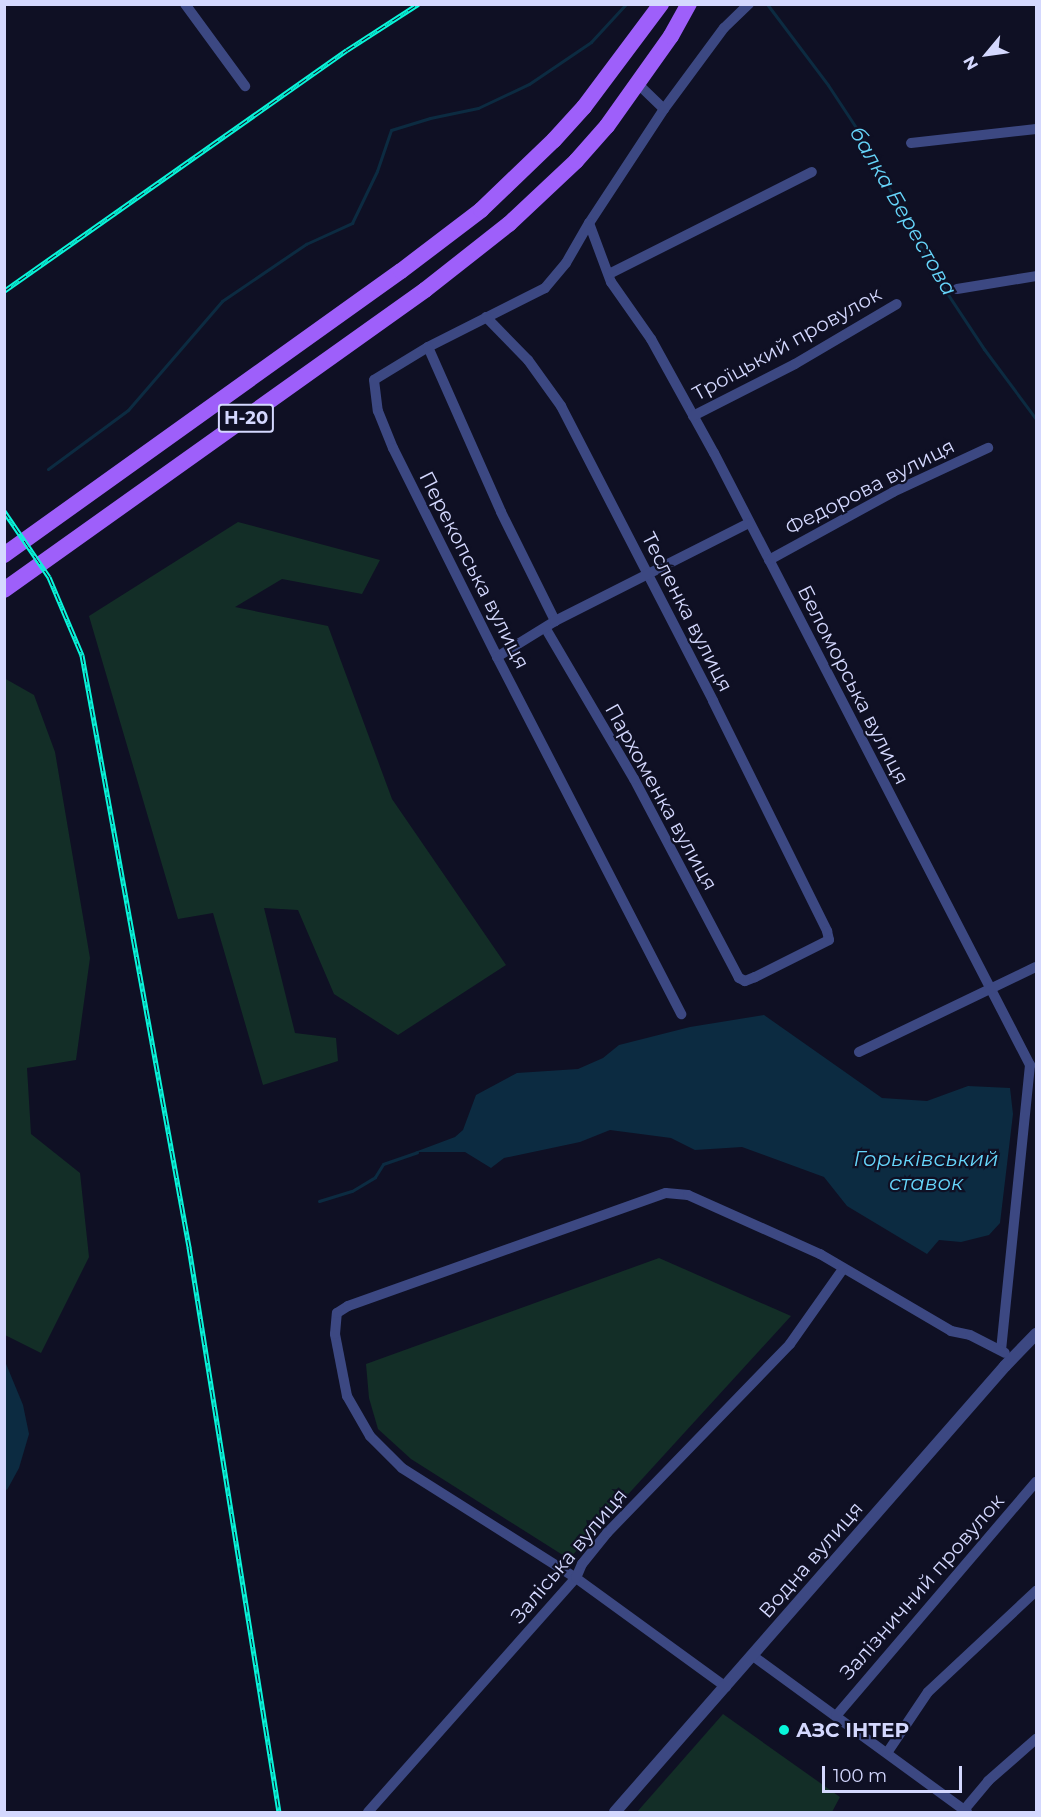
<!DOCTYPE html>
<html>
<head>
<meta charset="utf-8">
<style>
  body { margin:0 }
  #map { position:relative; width:1041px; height:1817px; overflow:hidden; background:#0f1024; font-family:Montserrat,sans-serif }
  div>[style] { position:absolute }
  .green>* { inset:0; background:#132e27 }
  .water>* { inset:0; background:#0c2b41 }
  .stream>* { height:3px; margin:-1.5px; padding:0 1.5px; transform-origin:1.5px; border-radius:1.5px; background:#0c2b41 }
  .minor>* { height:10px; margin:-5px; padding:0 5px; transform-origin:5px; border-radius:5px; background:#3c4882 }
  .tertiary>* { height:12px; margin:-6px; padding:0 6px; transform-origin:6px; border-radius:6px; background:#3c4882 }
  .primary>* { height:16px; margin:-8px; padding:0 8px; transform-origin:8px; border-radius:8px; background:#9e5ffa }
  .rail>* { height:5px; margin-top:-2.5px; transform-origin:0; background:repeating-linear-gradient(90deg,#0f1024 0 9px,#08f6da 0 18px); box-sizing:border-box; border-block:2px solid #08f6da }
  .dots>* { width:16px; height:16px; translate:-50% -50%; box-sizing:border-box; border:3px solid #0f1024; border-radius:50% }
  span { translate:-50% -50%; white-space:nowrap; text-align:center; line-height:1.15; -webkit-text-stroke:4.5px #0f1024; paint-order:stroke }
  .shield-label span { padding:2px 4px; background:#0f1024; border:2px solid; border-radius:4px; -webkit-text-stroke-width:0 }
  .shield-label { font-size:18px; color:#d4d8fe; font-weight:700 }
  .street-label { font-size:20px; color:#d4d8fe }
  .poi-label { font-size:20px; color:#d4d8fe; font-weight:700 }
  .left { translate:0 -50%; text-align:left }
  .water-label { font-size:21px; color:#66d5fa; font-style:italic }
  .frame { position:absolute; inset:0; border:6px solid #d4d8fe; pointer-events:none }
  .north { position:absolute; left:957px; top:24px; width:60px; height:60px; -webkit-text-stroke:4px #0f1024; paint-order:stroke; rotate:241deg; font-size:16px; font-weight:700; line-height:24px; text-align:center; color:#d4d8fe }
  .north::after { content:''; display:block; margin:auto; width:21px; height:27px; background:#d4d8fe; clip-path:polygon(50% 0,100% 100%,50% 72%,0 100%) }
  .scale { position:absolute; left:822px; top:1766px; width:140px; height:27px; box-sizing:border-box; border:3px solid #d4d8fe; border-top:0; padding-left:8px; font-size:18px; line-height:21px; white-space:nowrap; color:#d4d8fe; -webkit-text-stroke:4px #0f1024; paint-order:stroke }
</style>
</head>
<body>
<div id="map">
  <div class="green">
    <div style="clip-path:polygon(238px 522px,380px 560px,362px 594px,282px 579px,235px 607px,328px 626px,392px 799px,506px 965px,398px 1035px,334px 994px,298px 910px,264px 908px,295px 1033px,336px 1038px,338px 1061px,263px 1085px,213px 913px,178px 919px,89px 616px)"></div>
    <div style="clip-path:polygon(4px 678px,34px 695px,55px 752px,90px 958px,76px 1060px,27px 1068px,31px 1134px,80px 1173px,89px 1257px,41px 1353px,5px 1335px)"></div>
    <div style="clip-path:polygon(659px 1258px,791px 1316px,569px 1559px,411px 1459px,378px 1429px,369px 1398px,366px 1364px)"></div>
    <div style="clip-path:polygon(723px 1714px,840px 1797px,832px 1812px,637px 1812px)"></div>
  </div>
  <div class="water">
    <div style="clip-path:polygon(764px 1015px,882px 1098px,927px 1101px,968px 1086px,1010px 1088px,1013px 1114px,1000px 1223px,989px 1235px,961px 1242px,939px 1240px,927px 1254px,847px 1206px,824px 1177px,742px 1147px,695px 1150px,671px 1138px,610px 1130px,580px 1142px,504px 1158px,491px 1168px,465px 1152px,415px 1152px,455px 1137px,463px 1130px,476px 1095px,517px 1073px,578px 1069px,603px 1058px,619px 1045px,690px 1027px)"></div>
    <div style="clip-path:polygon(4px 1359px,23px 1405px,29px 1434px,19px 1468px,7px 1490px,4px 1488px)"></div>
  </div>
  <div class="stream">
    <div style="left:767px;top:4px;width:101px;rotate:53deg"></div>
    <div style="left:828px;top:85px;width:56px;rotate:56.6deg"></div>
    <div style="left:859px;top:132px;width:169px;rotate:61.8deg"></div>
    <div style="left:939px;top:281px;width:82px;rotate:56.5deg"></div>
    <div style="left:984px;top:349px;width:87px;rotate:53.4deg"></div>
    <div style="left:48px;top:469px;width:99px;rotate:-36.4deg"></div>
    <div style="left:128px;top:410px;width:144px;rotate:-49.2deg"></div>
    <div style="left:222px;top:301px;width:102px;rotate:-34.2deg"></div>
    <div style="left:306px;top:244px;width:51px;rotate:-24.5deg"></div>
    <div style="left:352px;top:223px;width:58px;rotate:-64.3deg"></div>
    <div style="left:377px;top:171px;width:43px;rotate:-71.1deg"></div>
    <div style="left:391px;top:130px;width:41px;rotate:-17.1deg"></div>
    <div style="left:430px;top:118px;width:49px;rotate:-11.8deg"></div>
    <div style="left:478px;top:108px;width:56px;rotate:-25.2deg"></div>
    <div style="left:529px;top:84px;width:75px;rotate:-34.1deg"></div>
    <div style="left:591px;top:42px;width:52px;rotate:-47.4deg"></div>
    <div style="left:319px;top:1201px;width:34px;rotate:-17deg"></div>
    <div style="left:352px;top:1191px;width:27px;rotate:-31deg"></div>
    <div style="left:375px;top:1177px;width:15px;rotate:-58deg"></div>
    <div style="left:383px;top:1164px;width:36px;rotate:-19deg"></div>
  </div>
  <div class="minor">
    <div style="left:185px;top:4px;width:102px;rotate:53.8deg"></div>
    <div style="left:638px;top:84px;width:36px;rotate:44deg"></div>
    <div style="left:664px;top:109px;width:136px;rotate:123.3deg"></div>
    <div style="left:589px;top:223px;width:63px;rotate:69.6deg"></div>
    <div style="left:611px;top:282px;width:70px;rotate:54.9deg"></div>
    <div style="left:651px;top:339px;width:130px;rotate:61.1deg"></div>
    <div style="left:714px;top:453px;width:689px;rotate:62.69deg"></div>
    <div style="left:1030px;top:1065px;width:286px;rotate:95.8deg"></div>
    <div style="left:664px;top:109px;width:101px;rotate:-53.5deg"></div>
    <div style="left:724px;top:28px;width:35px;rotate:-44deg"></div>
    <div style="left:911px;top:143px;width:126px;rotate:-6.4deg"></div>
    <div style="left:589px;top:223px;width:46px;rotate:119.9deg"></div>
    <div style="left:566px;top:263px;width:33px;rotate:130deg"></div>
    <div style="left:545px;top:288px;width:131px;rotate:153.2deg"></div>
    <div style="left:428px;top:347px;width:63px;rotate:148.6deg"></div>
    <div style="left:374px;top:380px;width:31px;rotate:83deg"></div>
    <div style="left:378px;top:411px;width:40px;rotate:68deg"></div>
    <div style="left:393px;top:448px;width:233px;rotate:63.5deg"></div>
    <div style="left:497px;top:657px;width:402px;rotate:62.7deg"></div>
    <div style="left:609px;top:274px;width:227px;rotate:-26.7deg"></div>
    <div style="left:957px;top:289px;width:80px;rotate:-9.3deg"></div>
    <div style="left:486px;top:317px;width:60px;rotate:45.7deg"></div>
    <div style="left:528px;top:360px;width:57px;rotate:54.3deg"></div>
    <div style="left:561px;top:406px;width:332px;rotate:62.7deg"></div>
    <div style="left:713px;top:701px;width:257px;rotate:63.6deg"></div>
    <div style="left:827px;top:931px;width:9px;rotate:77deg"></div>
    <div style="left:829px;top:940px;width:83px;rotate:153.4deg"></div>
    <div style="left:755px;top:977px;width:11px;rotate:158deg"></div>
    <div style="left:745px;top:981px;width:7px;rotate:-153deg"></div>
    <div style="left:739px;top:978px;width:225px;rotate:-117.8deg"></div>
    <div style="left:634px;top:779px;width:174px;rotate:-120.4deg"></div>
    <div style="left:428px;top:347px;width:180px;rotate:66.1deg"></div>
    <div style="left:501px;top:512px;width:122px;rotate:63.6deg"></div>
    <div style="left:693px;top:416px;width:114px;rotate:-27deg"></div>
    <div style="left:795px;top:364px;width:118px;rotate:-30.5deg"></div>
    <div style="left:769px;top:560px;width:141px;rotate:-28.7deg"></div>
    <div style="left:893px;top:492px;width:105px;rotate:-24.9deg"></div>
    <div style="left:497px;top:657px;width:68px;rotate:-31.8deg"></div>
    <div style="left:555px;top:621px;width:217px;rotate:-26.8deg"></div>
    <div style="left:859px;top:1052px;width:196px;rotate:-25.7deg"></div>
    <div style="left:753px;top:1656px;width:265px;rotate:36.1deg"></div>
    <div style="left:726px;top:1687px;width:185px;rotate:-144deg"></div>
    <div style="left:576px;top:1578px;width:206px;rotate:-147.7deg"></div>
    <div style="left:402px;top:1468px;width:45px;rotate:-135deg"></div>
    <div style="left:370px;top:1436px;width:46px;rotate:-119.9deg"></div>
    <div style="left:347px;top:1396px;width:63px;rotate:-101deg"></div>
    <div style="left:335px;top:1334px;width:21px;rotate:-85deg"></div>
    <div style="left:337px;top:1313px;width:13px;rotate:-32deg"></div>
    <div style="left:348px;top:1306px;width:337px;rotate:-19.6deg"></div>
    <div style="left:666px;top:1193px;width:22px;rotate:5deg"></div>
    <div style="left:688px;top:1195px;width:145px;rotate:24.1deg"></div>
    <div style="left:820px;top:1254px;width:152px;rotate:30.4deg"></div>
    <div style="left:951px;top:1331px;width:19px;rotate:12deg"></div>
    <div style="left:970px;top:1335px;width:39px;rotate:27deg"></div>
    <div style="left:836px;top:1716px;width:308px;rotate:-49.5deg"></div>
    <div style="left:887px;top:1753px;width:73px;rotate:-56.1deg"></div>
    <div style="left:928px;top:1692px;width:148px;rotate:-43.1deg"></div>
    <div style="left:964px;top:1810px;width:38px;rotate:-50deg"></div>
    <div style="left:988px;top:1781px;width:64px;rotate:-41.2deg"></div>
    <div style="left:368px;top:1812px;width:313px;rotate:-48.4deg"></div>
    <div style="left:576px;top:1578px;width:15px;rotate:-67deg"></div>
    <div style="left:582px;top:1564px;width:40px;rotate:-51deg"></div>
    <div style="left:607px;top:1533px;width:263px;rotate:-45.9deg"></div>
    <div style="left:790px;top:1344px;width:92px;rotate:-54.8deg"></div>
  </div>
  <div class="tertiary">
    <div style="left:615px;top:1812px;width:592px;rotate:-48.83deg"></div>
    <div style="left:1005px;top:1366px;width:45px;rotate:-45.9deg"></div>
  </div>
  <div class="primary">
    <div style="left:4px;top:555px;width:488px;rotate:-35.6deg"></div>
    <div style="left:401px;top:271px;width:101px;rotate:-37.3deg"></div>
    <div style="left:481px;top:210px;width:101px;rotate:-43.8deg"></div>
    <div style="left:554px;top:140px;width:45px;rotate:-47.7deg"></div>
    <div style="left:584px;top:107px;width:129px;rotate:-53.2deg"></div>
    <div style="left:4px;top:590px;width:517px;rotate:-35.47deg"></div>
    <div style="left:425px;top:290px;width:107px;rotate:-38.2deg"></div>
    <div style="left:509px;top:224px;width:92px;rotate:-43.2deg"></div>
    <div style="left:576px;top:161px;width:47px;rotate:-48.5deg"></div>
    <div style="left:607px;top:126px;width:110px;rotate:-54.6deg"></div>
    <div style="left:671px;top:36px;width:37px;rotate:-61deg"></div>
  </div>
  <div class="rail">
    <div style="left:4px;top:291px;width:419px;rotate:-35.1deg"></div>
    <div style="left:347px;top:50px;width:85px;rotate:-32.9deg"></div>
    <div style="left:4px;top:511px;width:80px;rotate:55.7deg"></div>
    <div style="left:49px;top:577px;width:85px;rotate:67.1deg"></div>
    <div style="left:82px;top:655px;width:602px;rotate:79.75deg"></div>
    <div style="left:189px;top:1247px;width:572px;rotate:80.95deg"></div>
  </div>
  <div class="dots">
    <div style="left:784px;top:1730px;background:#08f6da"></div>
  </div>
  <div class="shield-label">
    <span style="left:246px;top:418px">Н-20</span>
  </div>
  <div class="street-label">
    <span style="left:787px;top:344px;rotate:-29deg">Троїцький провулок</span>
    <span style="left:870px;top:487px;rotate:-27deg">Федорова вулиця</span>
    <span style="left:474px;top:570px;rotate:63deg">Перекопська вулиця</span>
    <span style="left:687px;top:612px;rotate:63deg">Тесленка вулиця</span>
    <span style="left:853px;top:685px;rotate:63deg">Беломорська вулиця</span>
    <span style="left:661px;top:797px;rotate:61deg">Пархоменка вулиця</span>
    <span style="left:569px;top:1556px;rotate:-50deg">Заліська вулиця</span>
    <span style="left:811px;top:1560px;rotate:-49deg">Водна вулиця</span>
    <span style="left:922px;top:1587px;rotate:-49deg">Залізничний провулок</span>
  </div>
  <div class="poi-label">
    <span class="left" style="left:796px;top:1730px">АЗС ІНТЕР</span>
  </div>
  <div class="water-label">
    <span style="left:903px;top:211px;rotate:60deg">балка Берестова</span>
    <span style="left:926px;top:1171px">Горьківський<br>ставок</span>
  </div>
  <div class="frame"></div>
  <div class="north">N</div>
  <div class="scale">100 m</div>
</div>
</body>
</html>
